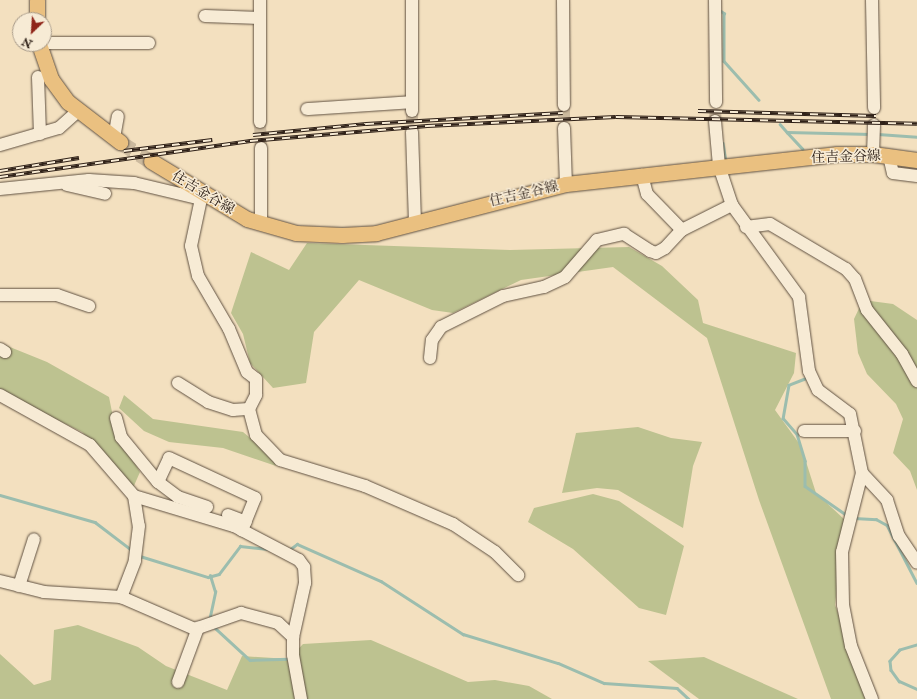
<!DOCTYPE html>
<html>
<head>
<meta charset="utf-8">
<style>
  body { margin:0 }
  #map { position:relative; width:917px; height:699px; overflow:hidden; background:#f3e0bf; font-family:"IM FELL Double Pica","Noto Serif JP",serif }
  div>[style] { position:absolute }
  .green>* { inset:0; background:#bdc290 }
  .stream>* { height:2.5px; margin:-1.25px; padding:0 1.25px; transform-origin:1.25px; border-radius:1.25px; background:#9cbdae }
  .minor-tunnel>* { height:12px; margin-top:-6px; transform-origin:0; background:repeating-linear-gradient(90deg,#ccba9e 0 12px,transparent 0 18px) }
  .major-tunnel>* { height:15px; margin-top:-7.5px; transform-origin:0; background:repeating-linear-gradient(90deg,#ccba9e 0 15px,transparent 0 23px) }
  .roads { filter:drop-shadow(0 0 1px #605142) drop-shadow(0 0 1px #605142) }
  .minor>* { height:12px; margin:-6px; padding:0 6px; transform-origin:6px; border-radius:6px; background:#f7ebd5 }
  .major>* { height:15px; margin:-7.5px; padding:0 7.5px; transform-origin:7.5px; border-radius:7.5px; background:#eac080 }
  .rail>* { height:4px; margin-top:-2px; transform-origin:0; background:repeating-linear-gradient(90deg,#f7ebd5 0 8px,#2f2118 0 16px); box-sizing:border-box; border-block:1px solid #2f2118 }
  span { translate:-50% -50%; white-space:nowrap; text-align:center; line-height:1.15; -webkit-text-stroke:3px #f7ebd5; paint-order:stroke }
  .street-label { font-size:14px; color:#2f2118 }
  .north { position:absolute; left:12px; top:12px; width:40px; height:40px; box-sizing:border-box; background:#f7ebd5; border:1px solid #a79a89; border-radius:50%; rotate:205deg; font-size:11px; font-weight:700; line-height:16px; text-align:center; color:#2f2118 }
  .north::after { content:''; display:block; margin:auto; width:14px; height:18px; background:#8f2418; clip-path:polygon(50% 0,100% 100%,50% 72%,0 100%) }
</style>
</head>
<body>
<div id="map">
  <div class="green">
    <div style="clip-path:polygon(307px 243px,510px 250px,629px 247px,662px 266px,698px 300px,703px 323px,796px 353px,794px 373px,775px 410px,801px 446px,816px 493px,845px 520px,835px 605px,872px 699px,831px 699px,759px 500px,707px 338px,613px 267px,521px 280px,453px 313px,432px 310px,359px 280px,314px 332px,306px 383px,273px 388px,250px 363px,243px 334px,231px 313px,251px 252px,289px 270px)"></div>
    <div style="clip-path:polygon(863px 300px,893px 304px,917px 320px,917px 490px,910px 471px,893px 453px,903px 419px,896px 404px,867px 374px,858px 353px,854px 319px)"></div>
    <div style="clip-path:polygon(0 343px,47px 362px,109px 397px,116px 432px,140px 472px,133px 488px,82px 432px,0 392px)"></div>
    <div style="clip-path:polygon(124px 395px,153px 419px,243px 432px,271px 455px,276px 466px,223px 448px,169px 442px,144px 431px,119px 408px)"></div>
    <div style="clip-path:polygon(638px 427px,671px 438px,702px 442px,693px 466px,683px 528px,618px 490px,597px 488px,562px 493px,576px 433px)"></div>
    <div style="clip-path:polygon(593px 494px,619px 501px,684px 546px,666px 615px,639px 608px,573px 549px,528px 522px,534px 508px)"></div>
    <div style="clip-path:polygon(78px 625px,138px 647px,166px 666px,227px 690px,242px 656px,289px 659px,303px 644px,371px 640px,468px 682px,495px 680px,529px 686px,552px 699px,0 699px,0 654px,34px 685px,51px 680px,54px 630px)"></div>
    <div style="clip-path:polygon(704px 657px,798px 699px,699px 699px,648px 661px)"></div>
  </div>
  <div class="stream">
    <div style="left:721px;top:11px;width:4px;rotate:34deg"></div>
    <div style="left:724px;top:13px;width:48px;rotate:90deg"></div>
    <div style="left:724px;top:61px;width:52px;rotate:48.1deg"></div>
    <div style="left:780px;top:124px;width:11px;rotate:49deg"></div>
    <div style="left:787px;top:132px;width:84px;rotate:1.4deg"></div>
    <div style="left:787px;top:132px;width:23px;rotate:47deg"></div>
    <div style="left:878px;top:134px;width:39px;rotate:4deg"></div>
    <div style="left:723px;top:143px;width:18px;rotate:81deg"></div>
    <div style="left:805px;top:379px;width:17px;rotate:159deg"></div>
    <div style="left:789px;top:385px;width:34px;rotate:100deg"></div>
    <div style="left:783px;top:418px;width:21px;rotate:49deg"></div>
    <div style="left:797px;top:434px;width:28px;rotate:73deg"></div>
    <div style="left:805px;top:461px;width:25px;rotate:90deg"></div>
    <div style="left:805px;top:486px;width:52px;rotate:34.9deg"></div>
    <div style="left:0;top:495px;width:99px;rotate:15.9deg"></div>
    <div style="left:95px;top:522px;width:48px;rotate:37.3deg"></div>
    <div style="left:854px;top:518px;width:22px;rotate:3deg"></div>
    <div style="left:876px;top:519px;width:13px;rotate:29deg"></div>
    <div style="left:887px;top:525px;width:65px;rotate:62.7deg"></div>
    <div style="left:289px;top:550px;width:10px;rotate:-37deg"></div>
    <div style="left:297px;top:544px;width:92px;rotate:23.8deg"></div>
    <div style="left:381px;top:581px;width:98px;rotate:32.9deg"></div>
    <div style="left:463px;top:634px;width:99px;rotate:17deg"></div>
    <div style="left:558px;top:663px;width:50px;rotate:23.5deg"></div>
    <div style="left:604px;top:683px;width:73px;rotate:3.9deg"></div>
    <div style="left:677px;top:688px;width:16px;rotate:43deg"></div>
    <div style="left:140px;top:556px;width:71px;rotate:17.2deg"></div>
    <div style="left:208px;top:577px;width:11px;rotate:-15deg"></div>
    <div style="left:219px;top:574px;width:35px;rotate:-53deg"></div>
    <div style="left:240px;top:546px;width:28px;rotate:6deg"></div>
    <div style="left:209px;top:621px;width:30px;rotate:-78deg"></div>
    <div style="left:215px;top:592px;width:17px;rotate:-107deg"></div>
    <div style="left:213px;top:626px;width:50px;rotate:42.6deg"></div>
    <div style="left:250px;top:660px;width:38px;rotate:-2deg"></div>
    <div style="left:917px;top:645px;width:18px;rotate:164deg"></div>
    <div style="left:900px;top:650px;width:15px;rotate:132deg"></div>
    <div style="left:890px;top:661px;width:9px;rotate:84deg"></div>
    <div style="left:891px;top:670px;width:14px;rotate:54deg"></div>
    <div style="left:899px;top:681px;width:20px;rotate:24deg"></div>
  </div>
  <div class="minor-tunnel">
    <div style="left:564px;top:105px;width:23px;rotate:90deg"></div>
    <div style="left:412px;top:111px;width:21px;rotate:90deg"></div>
    <div style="left:715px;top:121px;width:19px;rotate:-87deg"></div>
    <div style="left:260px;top:122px;width:26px;rotate:88deg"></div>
  </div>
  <div class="major-tunnel">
    <div style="left:120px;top:142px;width:36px;rotate:32deg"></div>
  </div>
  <div class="roads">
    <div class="minor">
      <div style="left:260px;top:0;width:122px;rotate:90deg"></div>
      <div style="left:563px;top:0;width:105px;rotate:89.5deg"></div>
      <div style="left:715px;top:0;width:102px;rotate:89.4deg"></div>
      <div style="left:872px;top:0;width:108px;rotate:88.9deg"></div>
      <div style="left:205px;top:16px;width:55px;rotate:2.1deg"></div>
      <div style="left:44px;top:43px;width:105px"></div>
      <div style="left:38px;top:77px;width:57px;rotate:88deg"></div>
      <div style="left:307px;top:109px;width:105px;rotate:-3.8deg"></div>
      <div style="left:412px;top:111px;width:111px;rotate:-90deg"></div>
      <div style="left:715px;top:121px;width:45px;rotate:84.9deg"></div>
      <div style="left:719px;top:166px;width:41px;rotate:71.6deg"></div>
      <div style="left:732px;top:205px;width:114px;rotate:53.9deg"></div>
      <div style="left:799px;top:297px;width:75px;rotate:82.3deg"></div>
      <div style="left:809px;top:371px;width:21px;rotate:65deg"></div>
      <div style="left:818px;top:390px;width:40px;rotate:37deg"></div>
      <div style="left:850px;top:414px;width:60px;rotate:78.5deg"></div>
      <div style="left:862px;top:473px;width:37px;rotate:47deg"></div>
      <div style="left:887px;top:500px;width:38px;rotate:72deg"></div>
      <div style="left:899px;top:536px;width:32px;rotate:56deg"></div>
      <div style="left:564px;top:128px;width:56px;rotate:88deg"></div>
      <div style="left:412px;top:132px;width:91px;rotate:88.1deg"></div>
      <div style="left:114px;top:138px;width:22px;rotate:-80deg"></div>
      <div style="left:0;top:145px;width:61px;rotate:-16.1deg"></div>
      <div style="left:59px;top:128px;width:24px;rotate:-42deg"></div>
      <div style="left:873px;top:154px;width:29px;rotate:-88deg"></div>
      <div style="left:889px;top:156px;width:17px;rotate:77deg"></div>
      <div style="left:893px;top:173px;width:24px;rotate:7deg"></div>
      <div style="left:67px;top:185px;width:39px;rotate:13deg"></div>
      <div style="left:0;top:189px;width:89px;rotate:-5.8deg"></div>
      <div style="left:89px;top:180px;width:45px;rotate:3.8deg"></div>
      <div style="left:134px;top:183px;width:69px;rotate:13.4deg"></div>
      <div style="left:201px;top:199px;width:6px;rotate:-59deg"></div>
      <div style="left:261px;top:223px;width:75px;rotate:-90deg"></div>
      <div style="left:746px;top:227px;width:24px;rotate:-7deg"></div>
      <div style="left:770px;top:224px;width:88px;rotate:30.6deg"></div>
      <div style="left:846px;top:269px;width:13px;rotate:48deg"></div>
      <div style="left:855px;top:279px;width:33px;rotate:69deg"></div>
      <div style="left:867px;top:310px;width:56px;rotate:51.5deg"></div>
      <div style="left:902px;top:354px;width:31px;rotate:61deg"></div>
      <div style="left:682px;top:230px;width:56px;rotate:-26.6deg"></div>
      <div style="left:0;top:295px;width:57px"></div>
      <div style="left:57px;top:295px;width:34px;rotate:19deg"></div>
      <div style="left:0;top:349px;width:6px;rotate:31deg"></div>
      <div style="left:430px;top:358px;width:18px;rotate:-84deg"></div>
      <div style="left:432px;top:340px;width:16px;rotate:-55deg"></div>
      <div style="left:441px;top:327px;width:69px;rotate:-26.6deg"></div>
      <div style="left:503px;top:296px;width:42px;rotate:-12.4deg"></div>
      <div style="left:544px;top:287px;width:23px;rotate:-25deg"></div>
      <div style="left:565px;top:277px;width:49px;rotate:-49.1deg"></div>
      <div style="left:597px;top:240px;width:28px;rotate:-13deg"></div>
      <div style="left:624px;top:234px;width:31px;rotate:33deg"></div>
      <div style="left:650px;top:251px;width:6px;rotate:18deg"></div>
      <div style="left:656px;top:253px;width:10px;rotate:-29deg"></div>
      <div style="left:665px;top:248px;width:25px;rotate:-47deg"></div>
      <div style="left:682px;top:230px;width:50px;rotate:-134.2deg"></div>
      <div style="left:647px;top:194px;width:20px;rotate:-105deg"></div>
      <div style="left:178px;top:383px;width:36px;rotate:32deg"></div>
      <div style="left:208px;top:402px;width:26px;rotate:18deg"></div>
      <div style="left:233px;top:410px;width:16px;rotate:-4deg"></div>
      <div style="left:249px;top:409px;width:16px;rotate:-63deg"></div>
      <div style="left:256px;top:395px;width:16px;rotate:-90deg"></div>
      <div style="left:256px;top:379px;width:11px;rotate:-142deg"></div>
      <div style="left:247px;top:372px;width:47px;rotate:-112.7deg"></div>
      <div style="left:229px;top:329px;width:61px;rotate:-120.3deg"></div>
      <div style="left:198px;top:276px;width:31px;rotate:-103deg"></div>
      <div style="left:191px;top:246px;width:48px;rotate:-78deg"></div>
      <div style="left:0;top:395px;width:103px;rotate:29.1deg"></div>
      <div style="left:90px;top:445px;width:67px;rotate:49.2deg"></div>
      <div style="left:134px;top:496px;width:30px;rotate:81deg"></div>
      <div style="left:139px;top:526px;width:35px;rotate:97deg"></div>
      <div style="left:135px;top:561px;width:39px;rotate:111deg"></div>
      <div style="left:249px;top:409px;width:27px;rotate:75deg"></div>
      <div style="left:256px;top:435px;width:35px;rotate:46deg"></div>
      <div style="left:280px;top:460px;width:89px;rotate:17deg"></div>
      <div style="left:365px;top:486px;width:96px;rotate:23.4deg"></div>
      <div style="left:453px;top:524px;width:50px;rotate:33.7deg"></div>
      <div style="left:495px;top:552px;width:33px;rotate:45deg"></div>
      <div style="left:116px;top:418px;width:20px;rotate:75deg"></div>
      <div style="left:121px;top:437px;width:58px;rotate:50.6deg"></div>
      <div style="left:804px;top:431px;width:51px"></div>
      <div style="left:862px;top:473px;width:81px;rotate:104.2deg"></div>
      <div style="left:842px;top:552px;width:53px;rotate:88.9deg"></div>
      <div style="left:843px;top:605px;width:42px;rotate:79deg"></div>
      <div style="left:851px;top:646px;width:57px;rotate:68.4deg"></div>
      <div style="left:134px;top:496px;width:104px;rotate:16.7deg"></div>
      <div style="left:234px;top:526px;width:73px;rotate:27.6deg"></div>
      <div style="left:299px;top:560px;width:9px;rotate:54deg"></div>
      <div style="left:304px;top:567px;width:16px;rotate:86deg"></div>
      <div style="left:305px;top:583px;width:55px;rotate:102.5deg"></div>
      <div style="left:293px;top:637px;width:18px;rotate:90deg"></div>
      <div style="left:293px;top:655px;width:45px;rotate:79.7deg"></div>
      <div style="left:207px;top:507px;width:31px;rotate:-161deg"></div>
      <div style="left:178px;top:497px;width:25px;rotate:-143deg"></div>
      <div style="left:158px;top:482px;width:26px;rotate:-65deg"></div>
      <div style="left:169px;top:458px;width:95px;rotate:24.9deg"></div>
      <div style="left:255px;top:498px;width:35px;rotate:112deg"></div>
      <div style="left:228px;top:515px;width:19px;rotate:21deg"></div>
      <div style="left:0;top:581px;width:45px;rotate:14deg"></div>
      <div style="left:44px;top:592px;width:77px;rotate:3.7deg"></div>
      <div style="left:121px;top:597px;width:81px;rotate:23.4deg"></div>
      <div style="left:195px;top:629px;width:49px;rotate:-19.2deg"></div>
      <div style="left:241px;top:613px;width:38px;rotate:15deg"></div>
      <div style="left:278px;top:623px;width:21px;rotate:43deg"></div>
      <div style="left:19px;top:586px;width:49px;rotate:-72.3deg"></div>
      <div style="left:178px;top:682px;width:58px;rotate:-69.7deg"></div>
    </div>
    <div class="major">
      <div style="left:37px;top:0;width:20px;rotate:90deg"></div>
      <div style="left:39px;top:44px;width:37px;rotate:71deg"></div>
      <div style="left:51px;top:79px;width:29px;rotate:54deg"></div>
      <div style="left:68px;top:102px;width:66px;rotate:37.6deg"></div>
      <div style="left:151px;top:161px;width:112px;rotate:31.1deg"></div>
      <div style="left:247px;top:219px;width:51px;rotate:15.9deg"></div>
      <div style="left:296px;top:233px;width:46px;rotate:2.5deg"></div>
      <div style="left:342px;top:235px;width:34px;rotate:-3deg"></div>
      <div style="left:376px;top:233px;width:196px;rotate:-14.5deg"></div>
      <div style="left:566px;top:184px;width:273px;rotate:-6.3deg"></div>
      <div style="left:837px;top:154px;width:36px"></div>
      <div style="left:873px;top:154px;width:44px;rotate:7.8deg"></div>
    </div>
  </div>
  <div class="rail">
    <div style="left:698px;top:111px;width:178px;rotate:1.6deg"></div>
    <div style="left:253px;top:135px;width:114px;rotate:-5.6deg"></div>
    <div style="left:366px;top:124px;width:197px;rotate:-3.2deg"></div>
    <div style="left:124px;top:151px;width:89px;rotate:-7.1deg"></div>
    <div style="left:0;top:171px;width:80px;rotate:-9.3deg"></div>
    <div style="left:0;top:177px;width:253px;rotate:-8.2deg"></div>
    <div style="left:250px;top:141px;width:178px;rotate:-4.8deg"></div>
    <div style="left:427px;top:126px;width:189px;rotate:-2.7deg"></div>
    <div style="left:616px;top:117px;width:301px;rotate:1.3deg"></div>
  </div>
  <div class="street-label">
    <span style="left:846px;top:157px;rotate:-2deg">住吉金谷線</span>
    <span style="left:203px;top:193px;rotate:31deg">住吉金谷線</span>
    <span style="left:524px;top:194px;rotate:-13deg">住吉金谷線</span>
  </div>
  <div class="north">N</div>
</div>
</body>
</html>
